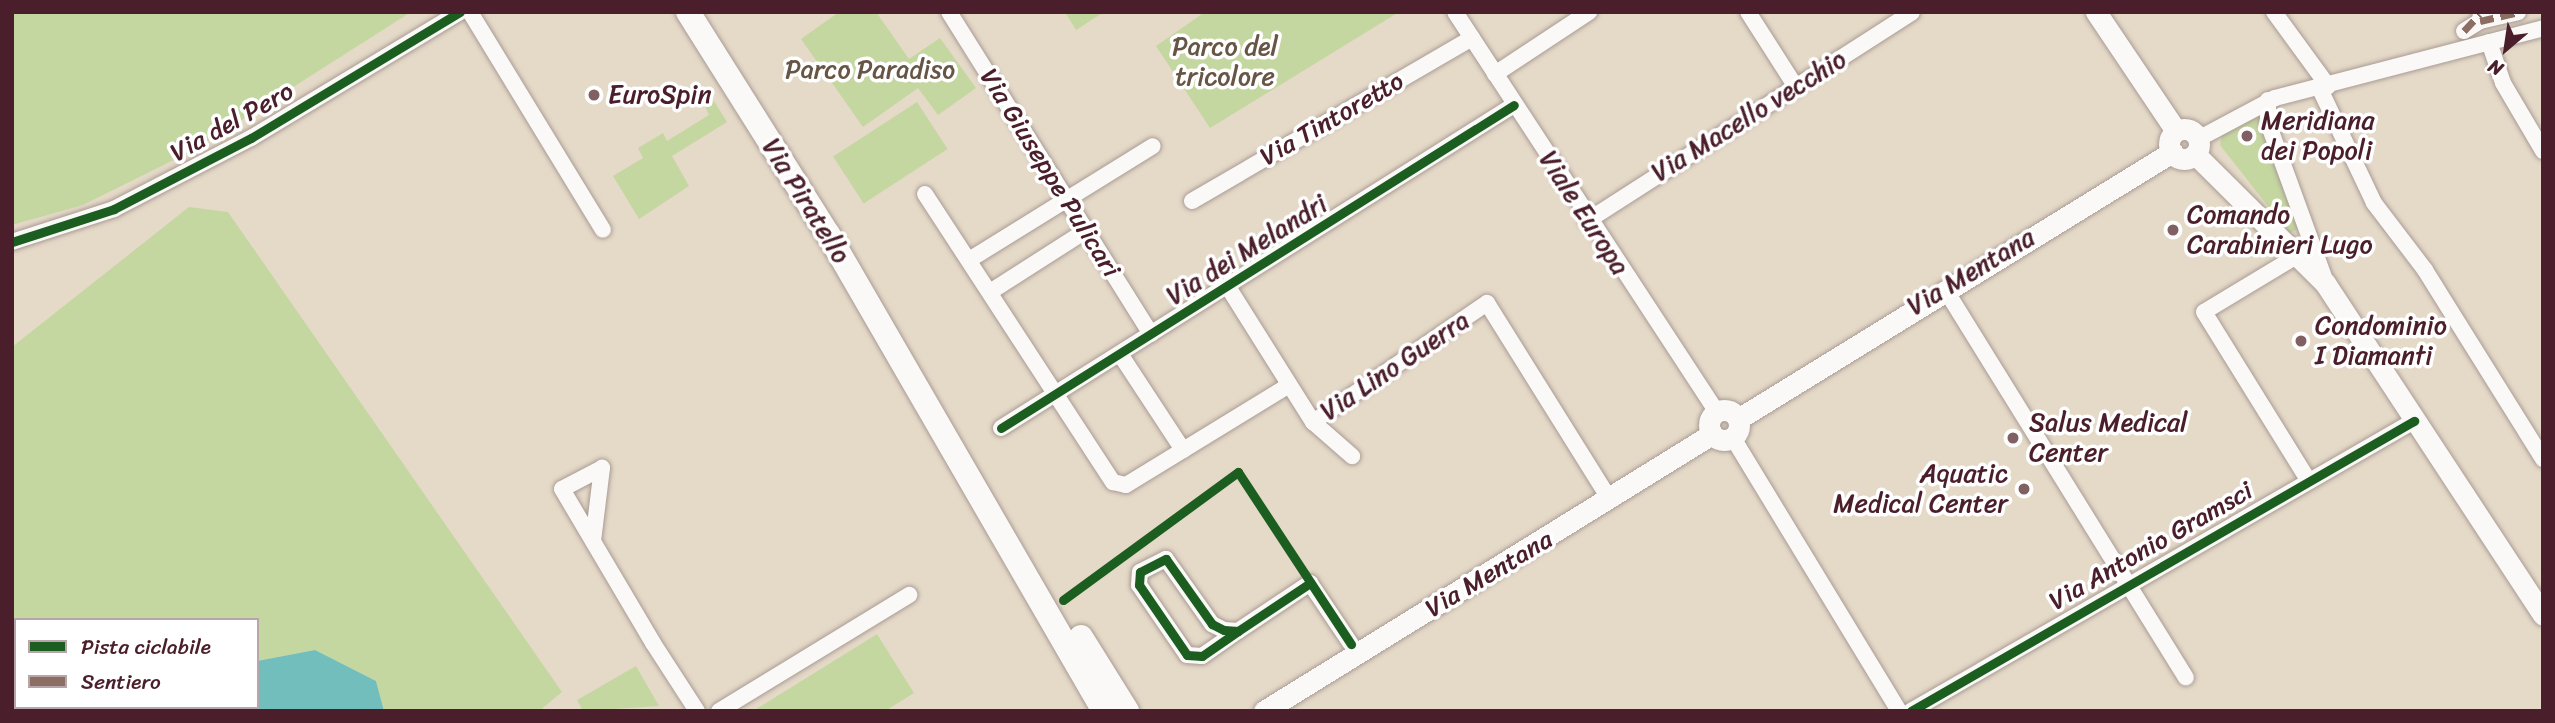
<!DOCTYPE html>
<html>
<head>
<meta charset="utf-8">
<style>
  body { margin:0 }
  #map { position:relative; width:2555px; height:723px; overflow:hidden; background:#e5d9c8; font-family:Sriracha,sans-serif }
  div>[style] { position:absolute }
  .green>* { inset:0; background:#c5d7a1; transform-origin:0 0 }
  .water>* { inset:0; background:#72bebd }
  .roads { filter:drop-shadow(0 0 2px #a99c94) drop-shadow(0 0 2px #a99c94) }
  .street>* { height:16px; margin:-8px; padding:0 8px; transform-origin:8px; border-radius:8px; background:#fbf9f7 }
  .secondary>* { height:21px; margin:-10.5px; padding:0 10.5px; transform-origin:10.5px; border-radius:10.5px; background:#fbf9f7 }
  .secondary>.ring { margin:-10.5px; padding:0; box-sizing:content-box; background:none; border:21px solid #fbf9f7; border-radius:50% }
  .primary>* { height:24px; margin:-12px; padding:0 12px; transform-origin:12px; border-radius:12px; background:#fbf9f7 }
  .quiet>* { height:7px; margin-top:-3.5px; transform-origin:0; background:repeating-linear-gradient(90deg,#8d6e63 0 14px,transparent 0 21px) }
  .cycleway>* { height:9px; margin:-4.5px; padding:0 4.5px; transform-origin:4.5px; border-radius:4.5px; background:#1b5e20 }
  .dots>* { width:19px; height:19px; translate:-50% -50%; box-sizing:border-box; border:4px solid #fff; border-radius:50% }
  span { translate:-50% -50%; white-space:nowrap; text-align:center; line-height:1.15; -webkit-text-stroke:7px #fff; paint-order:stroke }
  .park-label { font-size:26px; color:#675645 }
  .poi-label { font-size:26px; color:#4a1f2b }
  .left { translate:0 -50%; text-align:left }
  .right { translate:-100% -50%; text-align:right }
  .street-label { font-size:26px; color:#4a1f2b }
  .frame { position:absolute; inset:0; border:14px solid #4a1f2b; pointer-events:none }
  .legend { position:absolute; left:14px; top:618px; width:245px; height:91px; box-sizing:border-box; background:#fff; border:2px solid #b7a5aa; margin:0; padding:9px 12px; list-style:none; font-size:21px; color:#4a1f2b }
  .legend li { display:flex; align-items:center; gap:14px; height:35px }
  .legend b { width:35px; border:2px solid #b7a5aa }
  .north { position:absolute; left:2471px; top:14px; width:70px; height:70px; -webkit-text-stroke:5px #fff; paint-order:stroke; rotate:209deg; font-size:19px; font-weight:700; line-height:28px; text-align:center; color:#4a1f2b }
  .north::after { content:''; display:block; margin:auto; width:24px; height:32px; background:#4a1f2b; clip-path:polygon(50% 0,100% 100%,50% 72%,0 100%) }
</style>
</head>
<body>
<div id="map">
  <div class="green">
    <div style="clip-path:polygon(12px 12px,411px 12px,196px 149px,83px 205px,12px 225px)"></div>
    <div style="clip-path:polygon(839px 12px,876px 12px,909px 59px,940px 38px,976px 88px,938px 115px,918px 88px,863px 127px,801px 39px)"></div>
    <div style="clip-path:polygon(1065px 12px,1104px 12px,1076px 30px)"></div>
    <div style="clip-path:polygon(1205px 12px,1399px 12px,1210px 128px,1156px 46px)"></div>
    <div style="clip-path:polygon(714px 101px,727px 122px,672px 156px,689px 186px,639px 219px,613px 176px,643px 158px,638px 148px,663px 133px,667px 141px,709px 115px,705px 106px)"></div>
    <div style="left:917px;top:102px;width:56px;height:100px;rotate:57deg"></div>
    <div style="clip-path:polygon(2256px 112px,2301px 228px,2289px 233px,2220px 145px,2222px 133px)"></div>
    <div style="clip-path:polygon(189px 207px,228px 212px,562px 692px,539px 711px,384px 711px,376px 681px,315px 650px,257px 661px,257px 620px,16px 620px,12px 682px,12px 347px)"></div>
    <div style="clip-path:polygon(877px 634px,914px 693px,885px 711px,753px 711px)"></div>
    <div style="clip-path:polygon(636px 666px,659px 706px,583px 711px,577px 700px)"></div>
  </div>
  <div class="water">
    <div style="clip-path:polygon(315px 650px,376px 681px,384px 711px,12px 711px,16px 682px,16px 707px,257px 707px,257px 661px)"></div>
  </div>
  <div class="roads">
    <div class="street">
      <div style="left:470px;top:12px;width:255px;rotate:58.6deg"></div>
      <div style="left:949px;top:12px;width:380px;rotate:57.9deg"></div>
      <div style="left:1455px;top:12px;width:478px;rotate:56.8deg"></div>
      <div style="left:1748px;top:12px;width:89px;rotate:57.4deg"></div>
      <div style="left:2274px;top:12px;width:92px;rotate:53.9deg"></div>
      <div style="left:2480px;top:21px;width:39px;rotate:-13deg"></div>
      <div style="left:2464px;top:31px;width:19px;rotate:-32deg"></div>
      <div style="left:2480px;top:21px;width:8px;rotate:-83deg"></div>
      <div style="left:2489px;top:42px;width:43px;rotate:71.1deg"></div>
      <div style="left:2503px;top:83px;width:79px;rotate:59.5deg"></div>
      <div style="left:1495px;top:74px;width:113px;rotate:-33.4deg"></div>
      <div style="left:2319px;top:87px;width:128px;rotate:64.6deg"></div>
      <div style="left:2374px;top:203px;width:84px;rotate:52.7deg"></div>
      <div style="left:2425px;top:270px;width:223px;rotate:58deg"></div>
      <div style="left:2268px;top:100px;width:23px;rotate:90deg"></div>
      <div style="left:2268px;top:123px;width:167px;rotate:70deg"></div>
      <div style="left:2198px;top:139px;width:87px;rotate:-28deg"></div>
      <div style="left:2275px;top:98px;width:277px;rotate:-14.6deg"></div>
      <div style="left:925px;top:194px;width:344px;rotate:56.9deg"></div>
      <div style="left:1113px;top:482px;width:13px;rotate:13deg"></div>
      <div style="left:1126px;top:485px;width:191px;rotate:-31.5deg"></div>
      <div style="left:1192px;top:201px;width:324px;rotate:-30.2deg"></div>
      <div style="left:1587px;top:221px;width:386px;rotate:-32.7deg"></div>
      <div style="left:12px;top:242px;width:107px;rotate:-17.9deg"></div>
      <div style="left:114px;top:209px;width:154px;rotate:-27.4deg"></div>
      <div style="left:251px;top:138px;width:244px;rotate:-31.1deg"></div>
      <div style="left:2295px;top:257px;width:106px;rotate:148.9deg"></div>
      <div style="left:2204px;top:312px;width:198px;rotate:58.2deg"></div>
      <div style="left:969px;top:260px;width:216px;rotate:-31.8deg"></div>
      <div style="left:1228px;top:287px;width:160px;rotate:57.8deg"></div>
      <div style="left:1313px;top:422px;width:52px;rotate:41.1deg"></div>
      <div style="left:1945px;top:289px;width:457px;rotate:58.2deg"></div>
      <div style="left:990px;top:292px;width:115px;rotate:-32.6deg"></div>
      <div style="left:1120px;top:354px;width:115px;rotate:56.7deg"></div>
      <div style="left:1313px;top:422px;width:211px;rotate:-34.4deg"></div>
      <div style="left:1487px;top:303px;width:232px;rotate:58deg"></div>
      <div style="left:1001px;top:428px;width:606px;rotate:-32.2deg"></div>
      <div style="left:1733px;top:438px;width:320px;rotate:58.7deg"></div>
      <div style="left:593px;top:541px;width:74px;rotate:-83deg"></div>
      <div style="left:602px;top:468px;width:45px;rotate:152.3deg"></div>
      <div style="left:562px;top:489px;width:179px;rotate:59.4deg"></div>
      <div style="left:653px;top:643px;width:81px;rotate:57.1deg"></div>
      <div style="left:1238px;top:631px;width:44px;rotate:145.2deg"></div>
      <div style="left:1202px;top:656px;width:15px;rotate:-176deg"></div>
      <div style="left:1187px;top:655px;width:85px;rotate:-124.4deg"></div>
      <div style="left:1139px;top:585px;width:13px;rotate:-86deg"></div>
      <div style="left:1140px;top:572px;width:29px;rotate:-27deg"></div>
      <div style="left:1166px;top:559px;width:80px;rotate:54.7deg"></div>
      <div style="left:1212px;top:624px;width:13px;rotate:27deg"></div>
      <div style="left:1224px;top:630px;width:14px;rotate:4deg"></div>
      <div style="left:1238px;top:631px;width:87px;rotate:-33.7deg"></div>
      <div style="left:1310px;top:583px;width:73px;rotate:56.1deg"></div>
      <div style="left:719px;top:711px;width:223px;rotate:-31.4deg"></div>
      <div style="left:1911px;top:711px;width:581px;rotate:-29.97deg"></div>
    </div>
    <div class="secondary">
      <div style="left:2096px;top:12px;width:143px;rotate:56.1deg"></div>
      <div class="ring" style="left:2169px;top:129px;width:9px;height:9px"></div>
      <div style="left:2195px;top:154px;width:183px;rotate:44.8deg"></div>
      <div style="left:2325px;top:283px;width:397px;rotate:56.7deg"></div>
      <div class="ring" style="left:1709px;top:410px;width:9px;height:9px"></div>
      <div style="left:1738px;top:419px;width:510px;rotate:-31.6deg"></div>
      <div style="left:1264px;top:711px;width:527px;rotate:-31.73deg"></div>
    </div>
    <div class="primary">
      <div style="left:688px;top:12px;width:262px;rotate:57.8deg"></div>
      <div style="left:828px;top:234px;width:551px;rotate:59.95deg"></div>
      <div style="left:1081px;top:637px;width:87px;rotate:58.1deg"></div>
    </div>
  </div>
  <div class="quiet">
    <div style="left:2480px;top:21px;width:39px;rotate:-13deg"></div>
    <div style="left:2464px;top:31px;width:23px;rotate:-47deg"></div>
  </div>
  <div class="cycleway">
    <div style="left:12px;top:242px;width:107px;rotate:-17.9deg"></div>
    <div style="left:114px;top:209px;width:154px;rotate:-27.4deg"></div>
    <div style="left:251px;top:138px;width:244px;rotate:-31.1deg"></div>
    <div style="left:1001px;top:428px;width:606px;rotate:-32.2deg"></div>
    <div style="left:1063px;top:600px;width:217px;rotate:-36.2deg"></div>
    <div style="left:1238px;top:472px;width:206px;rotate:56.7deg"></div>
    <div style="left:1238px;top:631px;width:44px;rotate:145.2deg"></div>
    <div style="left:1202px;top:656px;width:15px;rotate:-176deg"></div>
    <div style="left:1187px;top:655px;width:85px;rotate:-124.4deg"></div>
    <div style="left:1139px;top:585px;width:13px;rotate:-86deg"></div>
    <div style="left:1140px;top:572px;width:29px;rotate:-27deg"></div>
    <div style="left:1166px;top:559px;width:80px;rotate:54.7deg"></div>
    <div style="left:1212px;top:624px;width:13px;rotate:27deg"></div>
    <div style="left:1224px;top:630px;width:14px;rotate:4deg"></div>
    <div style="left:1238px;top:631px;width:87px;rotate:-33.7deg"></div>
    <div style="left:1911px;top:711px;width:581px;rotate:-29.97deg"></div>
  </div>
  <div class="dots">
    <div style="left:594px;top:95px;background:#806062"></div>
    <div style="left:2247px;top:136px;background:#806062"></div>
    <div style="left:2173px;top:230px;background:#806062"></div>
    <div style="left:2301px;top:341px;background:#806062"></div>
    <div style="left:2013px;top:438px;background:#806062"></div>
    <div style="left:2024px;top:489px;background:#806062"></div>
  </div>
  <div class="park-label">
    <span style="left:1225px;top:62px">Parco del<br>tricolore</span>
    <span style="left:870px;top:70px">Parco Paradiso</span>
  </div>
  <div class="poi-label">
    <span class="left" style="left:608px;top:95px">EuroSpin</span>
    <span class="left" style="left:2261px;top:136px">Meridiana<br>dei Popoli</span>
    <span class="left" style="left:2187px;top:230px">Comando<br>Carabinieri Lugo</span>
    <span class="left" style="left:2315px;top:341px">Condominio<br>I Diamanti</span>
    <span class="left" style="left:2029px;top:438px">Salus Medical<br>Center</span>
    <span class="right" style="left:2008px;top:489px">Aquatic<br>Medical Center</span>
  </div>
  <div class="street-label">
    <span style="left:1749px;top:116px;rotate:-32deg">Via Macello vecchio</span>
    <span style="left:1332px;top:119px;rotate:-30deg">Via Tintoretto</span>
    <span style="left:232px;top:122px;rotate:-29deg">Via del Pero</span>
    <span style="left:1050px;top:173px;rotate:58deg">Via Giuseppe Pulicari</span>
    <span style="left:806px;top:201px;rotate:58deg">Via Piratello</span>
    <span style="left:1584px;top:213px;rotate:57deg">Viale Europa</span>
    <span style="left:1247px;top:250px;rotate:-32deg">Via dei Melandri</span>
    <span style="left:1971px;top:272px;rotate:-31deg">Via Mentana</span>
    <span style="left:1395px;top:366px;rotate:-34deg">Via Lino Guerra</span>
    <span style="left:2151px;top:546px;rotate:-30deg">Via Antonio Gramsci</span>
    <span style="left:1489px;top:574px;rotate:-31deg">Via Mentana</span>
  </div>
  <div class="frame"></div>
  <ul class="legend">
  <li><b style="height:9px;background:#1b5e20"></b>Pista ciclabile</li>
  <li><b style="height:9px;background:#8d6e63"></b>Sentiero</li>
  </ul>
  <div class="north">N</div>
</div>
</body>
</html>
